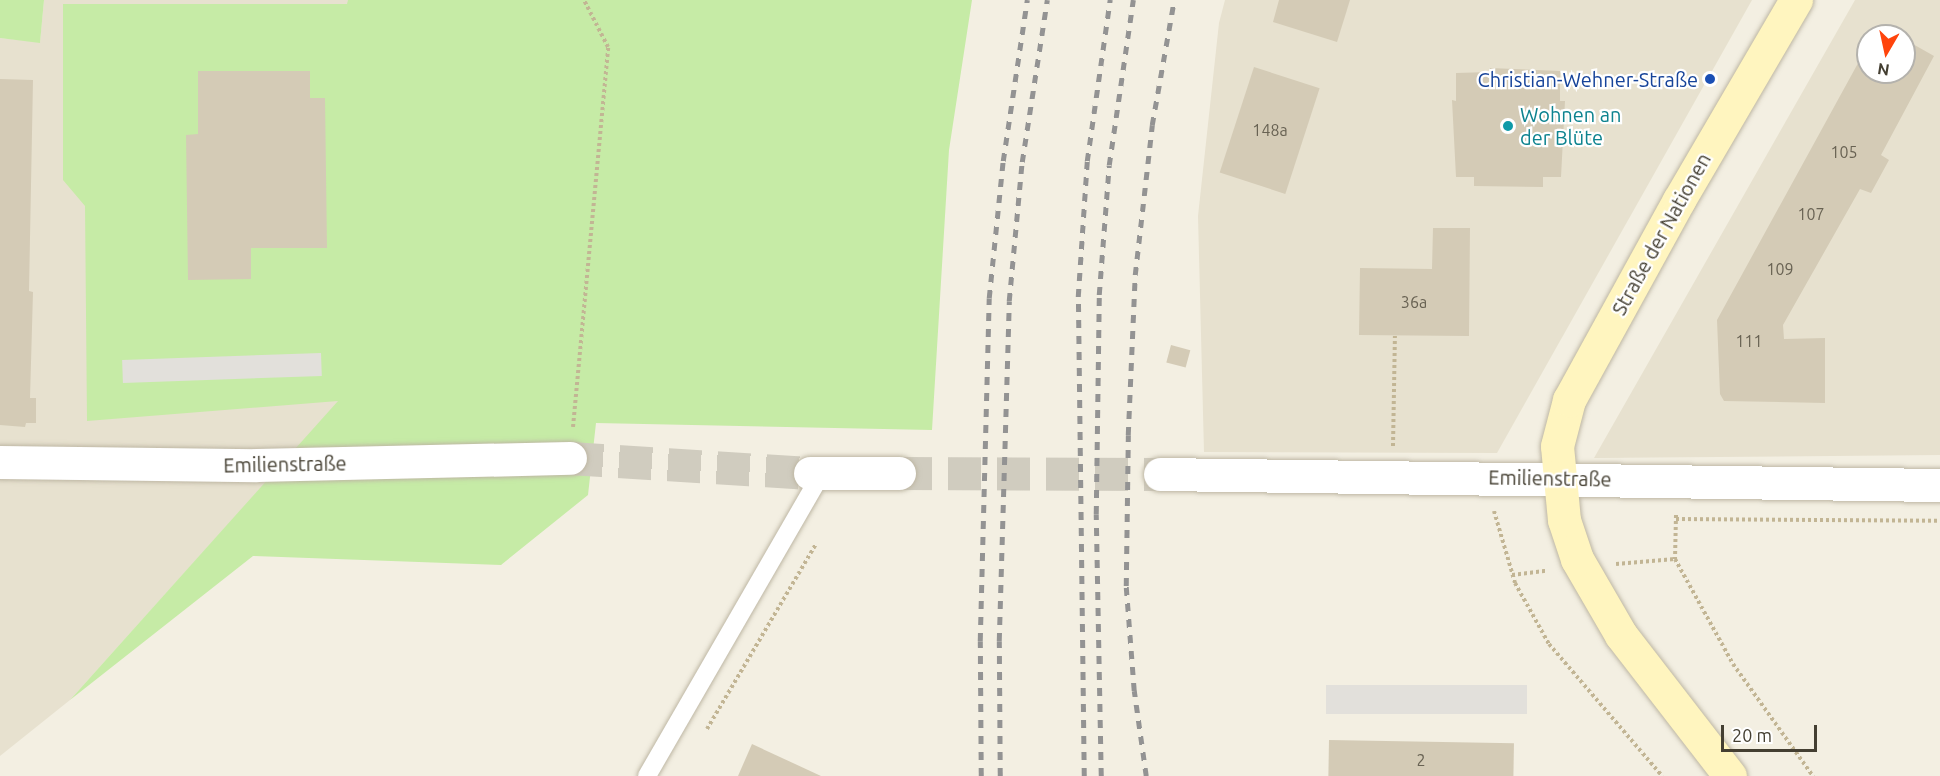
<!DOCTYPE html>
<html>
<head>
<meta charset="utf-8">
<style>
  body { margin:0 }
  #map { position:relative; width:1940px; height:776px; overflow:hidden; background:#f3efe2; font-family:Ubuntu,sans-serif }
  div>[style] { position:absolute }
  .residential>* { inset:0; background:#e7e1cf }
  .green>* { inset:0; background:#c6eba6 }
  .parking>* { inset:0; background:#e2e0db; transform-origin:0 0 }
  .building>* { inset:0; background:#d4cbb6; transform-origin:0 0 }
  .street-tunnel>* { height:33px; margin-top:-16.5px; transform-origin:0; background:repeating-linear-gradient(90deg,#d0ccbf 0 33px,transparent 0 49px) }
  .path>* { height:4px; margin-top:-2px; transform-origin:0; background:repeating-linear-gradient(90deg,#c2b594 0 3px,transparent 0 6px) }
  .roads { filter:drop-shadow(0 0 2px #beb7a4) drop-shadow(0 0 2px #beb7a4) }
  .lane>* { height:18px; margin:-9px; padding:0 9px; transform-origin:9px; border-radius:9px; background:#fff }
  .street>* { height:33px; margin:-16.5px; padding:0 16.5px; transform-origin:16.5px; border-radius:16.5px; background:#fff }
  .secondary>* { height:33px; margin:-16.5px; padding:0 16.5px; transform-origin:16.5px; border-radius:16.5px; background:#fff5bf }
  .rail>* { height:4.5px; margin-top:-2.25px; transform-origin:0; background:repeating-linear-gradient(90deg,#939393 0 8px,transparent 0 16px) }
  .dots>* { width:16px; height:16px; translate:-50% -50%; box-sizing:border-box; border:3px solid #fff; border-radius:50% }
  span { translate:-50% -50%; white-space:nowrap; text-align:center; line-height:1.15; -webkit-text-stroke:4.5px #fff; paint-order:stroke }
  .number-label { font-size:16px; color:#686253 }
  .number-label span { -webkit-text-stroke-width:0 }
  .transit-label { font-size:20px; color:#164399 }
  .right { translate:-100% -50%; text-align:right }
  .culture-label { font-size:20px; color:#0d838f }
  .left { translate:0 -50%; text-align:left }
  .street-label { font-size:20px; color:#443f32 }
  .north { position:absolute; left:1856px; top:24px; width:60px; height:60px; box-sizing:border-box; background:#fff; border:2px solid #b4b2ad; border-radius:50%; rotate:189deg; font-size:16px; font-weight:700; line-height:24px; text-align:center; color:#443f32 }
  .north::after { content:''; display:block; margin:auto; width:21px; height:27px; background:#ff440c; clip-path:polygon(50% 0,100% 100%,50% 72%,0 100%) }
  .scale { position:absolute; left:1721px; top:725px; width:96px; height:27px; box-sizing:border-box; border:3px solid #443f32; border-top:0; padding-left:8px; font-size:18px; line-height:21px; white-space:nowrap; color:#443f32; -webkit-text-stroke:4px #fff; paint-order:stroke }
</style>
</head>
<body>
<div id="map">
  <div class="residential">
    <div style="clip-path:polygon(44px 0,348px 0,339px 401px,70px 700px,0 756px,0 38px,40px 42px)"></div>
    <div style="clip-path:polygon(1225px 0,1752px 0,1497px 453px,1204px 452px,1198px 216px,1219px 23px)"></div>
    <div style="clip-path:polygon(evenodd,1855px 0,1940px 0,1940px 455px,1594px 458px,1855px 0,1868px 36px,1904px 36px,1904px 72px,1868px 72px,1868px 36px)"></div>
  </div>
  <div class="green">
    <div style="clip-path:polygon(0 0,44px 0,40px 43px,0 38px)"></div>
    <div style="clip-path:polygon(348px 0,972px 0,949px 150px,932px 430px,596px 423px,588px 495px,501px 565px,253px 556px,70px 700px,338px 401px,87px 421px,85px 206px,63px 180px,63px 4px,347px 4px)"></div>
  </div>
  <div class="parking">
    <div style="left:321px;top:353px;width:23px;height:199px;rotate:88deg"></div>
    <div style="left:1326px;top:685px;width:201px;height:29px"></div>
  </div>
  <div class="building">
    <div style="clip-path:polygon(1279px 0,1350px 0,1337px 42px,1273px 22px)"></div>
    <div style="clip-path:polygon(1879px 25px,1899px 36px,1873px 36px)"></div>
    <div style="clip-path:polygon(1904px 39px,1934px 56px,1881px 155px,1889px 160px,1871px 193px,1860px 189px,1783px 325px,1784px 339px,1825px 338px,1825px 403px,1724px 401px,1720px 394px,1717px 320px,1868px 45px,1868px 72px,1904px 72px)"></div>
    <div style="left:1254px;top:67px;width:69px;height:111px;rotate:18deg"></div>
    <div style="clip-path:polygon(1490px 68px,1560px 71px,1560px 101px,1565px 101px,1561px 177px,1543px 177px,1543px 187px,1474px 186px,1474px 177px,1456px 177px,1452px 100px,1456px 101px,1456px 73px,1490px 72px)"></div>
    <div style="clip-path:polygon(198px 71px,310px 71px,310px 98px,325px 98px,327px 248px,251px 248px,251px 279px,188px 280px,186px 135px,198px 134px)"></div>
    <div style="clip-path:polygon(0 79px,33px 80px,29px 291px,33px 292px,30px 398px,36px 398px,36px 423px,26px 423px,25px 427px,0 425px)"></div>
    <div style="clip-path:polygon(1433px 228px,1470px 228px,1469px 336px,1359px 335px,1360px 268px,1432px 269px)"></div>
    <div style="left:1171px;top:345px;width:20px;height:18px;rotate:15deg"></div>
    <div style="left:1329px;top:740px;width:185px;height:36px;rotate:1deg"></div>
    <div style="clip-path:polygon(752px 744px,821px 776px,738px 776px)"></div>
  </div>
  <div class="street-tunnel">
    <div style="left:570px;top:458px;width:240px;rotate:3.6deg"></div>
    <div style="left:899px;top:473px;width:261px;rotate:0.2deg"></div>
  </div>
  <div class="path">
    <div style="left:573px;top:427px;width:382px;rotate:-84.7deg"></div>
    <div style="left:608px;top:47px;width:53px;rotate:-117.1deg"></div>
    <div style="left:1393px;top:446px;width:110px;rotate:-89deg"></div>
    <div style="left:1494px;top:511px;width:75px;rotate:73.7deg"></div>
    <div style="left:1515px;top:583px;width:70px;rotate:60.9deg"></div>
    <div style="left:1549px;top:644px;width:174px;rotate:49.4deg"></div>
    <div style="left:1676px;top:515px;width:44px;rotate:91.3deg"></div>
    <div style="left:1675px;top:559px;width:120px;rotate:61.1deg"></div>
    <div style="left:1733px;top:664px;width:138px;rotate:54.5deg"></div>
    <div style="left:1676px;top:519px;width:264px;rotate:0.4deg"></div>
    <div style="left:1616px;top:564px;width:59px;rotate:-4.8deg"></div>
    <div style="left:1512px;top:575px;width:34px;rotate:-7deg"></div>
    <div style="left:707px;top:729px;width:215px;rotate:-59.5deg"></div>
  </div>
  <div class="roads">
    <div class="lane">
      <div style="left:647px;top:776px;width:350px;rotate:-60deg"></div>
    </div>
    <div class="street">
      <div style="left:0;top:462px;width:256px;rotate:0.7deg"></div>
      <div style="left:256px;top:465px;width:314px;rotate:-1.3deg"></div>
      <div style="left:810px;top:473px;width:89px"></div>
      <div style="left:1160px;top:474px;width:780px;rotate:0.81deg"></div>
    </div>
    <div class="secondary">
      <div style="left:1730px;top:776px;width:178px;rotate:-127.7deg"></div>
      <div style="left:1621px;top:635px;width:88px;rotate:-120.1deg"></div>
      <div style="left:1577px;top:559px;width:41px;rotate:-108.4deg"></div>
      <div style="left:1564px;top:520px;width:74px;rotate:-95.4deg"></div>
      <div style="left:1557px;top:446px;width:48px;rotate:-75.4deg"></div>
      <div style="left:1569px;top:400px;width:228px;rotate:-61.2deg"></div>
      <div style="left:1679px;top:200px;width:232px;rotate:-59.7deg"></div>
    </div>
  </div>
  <div class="rail">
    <div style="left:981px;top:776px;width:135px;rotate:-90.4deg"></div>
    <div style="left:980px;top:641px;width:343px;rotate:-88.5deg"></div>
    <div style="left:989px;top:298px;width:138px;rotate:-84.2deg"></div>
    <div style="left:1003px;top:161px;width:163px;rotate:-81.5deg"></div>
    <div style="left:1000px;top:776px;width:135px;rotate:-90.4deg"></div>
    <div style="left:999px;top:641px;width:340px;rotate:-88.3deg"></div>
    <div style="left:1009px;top:301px;width:140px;rotate:-84.7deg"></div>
    <div style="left:1022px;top:162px;width:164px;rotate:-81.2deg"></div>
    <div style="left:1084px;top:776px;width:479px;rotate:-90.7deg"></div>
    <div style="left:1078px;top:297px;width:136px;rotate:-86.2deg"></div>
    <div style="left:1087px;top:161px;width:163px;rotate:-81.9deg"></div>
    <div style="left:1101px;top:776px;width:262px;rotate:-91.1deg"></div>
    <div style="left:1096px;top:514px;width:219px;rotate:-89.2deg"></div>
    <div style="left:1099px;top:295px;width:130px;rotate:-85.6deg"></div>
    <div style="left:1109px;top:165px;width:167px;rotate:-81.7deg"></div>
    <div style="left:1146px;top:776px;width:86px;rotate:-98deg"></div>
    <div style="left:1134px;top:691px;width:105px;rotate:-94.4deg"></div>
    <div style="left:1126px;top:586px;width:151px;rotate:-89.2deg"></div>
    <div style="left:1128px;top:435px;width:160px;rotate:-87.5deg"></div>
    <div style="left:1135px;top:275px;width:151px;rotate:-83.5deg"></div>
    <div style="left:1152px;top:125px;width:127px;rotate:-80deg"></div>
  </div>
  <div class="dots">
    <div style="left:1710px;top:79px;background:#1a4fb4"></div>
    <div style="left:1508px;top:126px;background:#0f9aa8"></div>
  </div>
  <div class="number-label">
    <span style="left:1270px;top:130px">148a</span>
    <span style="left:1844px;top:152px">105</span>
    <span style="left:1811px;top:214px">107</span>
    <span style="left:1780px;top:269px">109</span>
    <span style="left:1414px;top:302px">36a</span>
    <span style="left:1749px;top:341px">111</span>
    <span style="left:1421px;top:760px">2</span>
  </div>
  <div class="transit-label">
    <span class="right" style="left:1698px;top:79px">Christian-Wehner-Straße</span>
  </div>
  <div class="culture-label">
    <span class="left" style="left:1520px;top:126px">Wohnen an<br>der Blüte</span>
  </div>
  <div class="street-label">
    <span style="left:1661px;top:234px;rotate:-61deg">Straße der Nationen</span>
    <span style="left:285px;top:464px;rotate:-1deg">Emilienstraße</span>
    <span style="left:1550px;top:478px;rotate:1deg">Emilienstraße</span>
  </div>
  <div class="north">N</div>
  <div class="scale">20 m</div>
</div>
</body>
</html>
